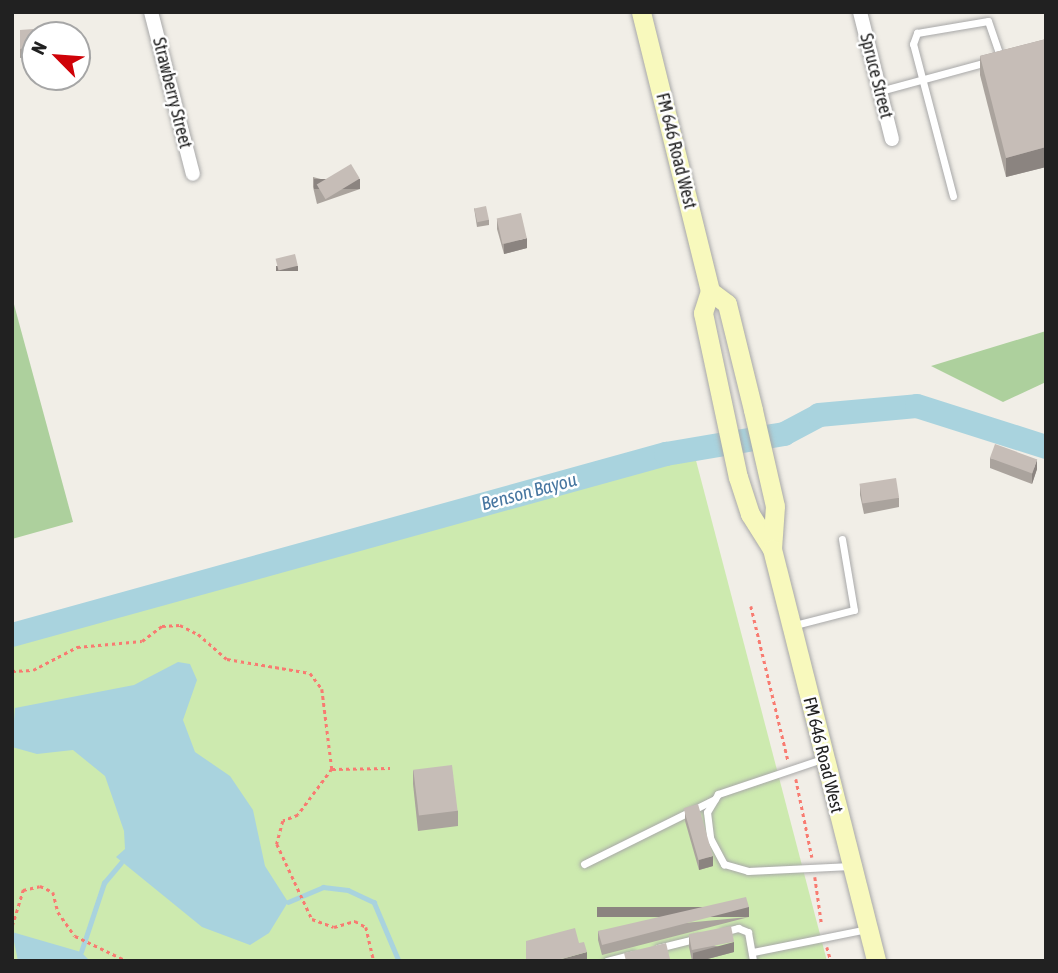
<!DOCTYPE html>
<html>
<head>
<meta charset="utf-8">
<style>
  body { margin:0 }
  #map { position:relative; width:1058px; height:973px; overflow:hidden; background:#f1eee7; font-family:"Asap Condensed",sans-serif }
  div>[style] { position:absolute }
  .grass>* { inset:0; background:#cdeaaf }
  .forest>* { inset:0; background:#add09d }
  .water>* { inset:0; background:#a9d3de }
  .stream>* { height:4.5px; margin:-2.25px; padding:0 2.25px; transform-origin:2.25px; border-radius:2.25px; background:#a9d3de }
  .river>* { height:24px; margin:-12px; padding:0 12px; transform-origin:12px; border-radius:12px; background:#a9d3de }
  .path>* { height:2.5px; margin-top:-1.25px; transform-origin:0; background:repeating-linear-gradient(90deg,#f87b71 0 3.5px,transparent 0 7px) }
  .roads { filter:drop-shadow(0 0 2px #a8a8a8) drop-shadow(0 0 2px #a8a8a8) }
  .service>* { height:7px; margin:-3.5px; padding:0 3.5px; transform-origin:3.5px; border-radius:3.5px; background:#fff }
  .minor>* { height:14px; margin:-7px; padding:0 7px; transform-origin:7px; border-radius:7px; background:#fff }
  .secondary>* { height:19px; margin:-9.5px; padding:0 9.5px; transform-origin:9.5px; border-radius:9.5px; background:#f8f9bd }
  .wall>* { inset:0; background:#aaa39d }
  .shaded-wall>* { inset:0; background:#8b8480; transform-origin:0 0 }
  .building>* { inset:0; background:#c6bdb7; transform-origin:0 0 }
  span { translate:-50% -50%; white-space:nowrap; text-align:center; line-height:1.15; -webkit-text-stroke:5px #fff; paint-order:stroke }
  .street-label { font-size:18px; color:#212121 }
  .water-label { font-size:19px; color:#4776a0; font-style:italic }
  .frame { position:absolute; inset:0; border:14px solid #212121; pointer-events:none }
  .north { position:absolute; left:21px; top:21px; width:70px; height:70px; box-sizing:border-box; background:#fff; border:2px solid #a6a6a6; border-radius:50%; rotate:295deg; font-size:19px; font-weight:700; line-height:28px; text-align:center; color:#212121 }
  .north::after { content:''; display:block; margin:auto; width:24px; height:32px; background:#cf0208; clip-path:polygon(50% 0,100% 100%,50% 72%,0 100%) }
</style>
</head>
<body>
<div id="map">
  <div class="grass">
    <div style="clip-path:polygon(693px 449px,827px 961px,12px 961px,12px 636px)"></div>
  </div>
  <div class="forest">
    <div style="clip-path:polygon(12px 297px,73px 522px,12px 539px)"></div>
    <div style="clip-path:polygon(1046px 331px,1046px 382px,1003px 402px,931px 366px)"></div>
  </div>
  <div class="water">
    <div style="clip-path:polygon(178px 662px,190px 664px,197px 680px,183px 720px,195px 752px,230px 776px,253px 810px,265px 866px,288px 902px,269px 933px,250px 945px,202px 927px,116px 857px,125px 849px,124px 831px,105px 776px,73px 750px,37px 754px,12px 747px,15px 708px,134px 685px)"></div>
    <div style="clip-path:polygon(12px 932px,81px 952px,90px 961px,18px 961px)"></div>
  </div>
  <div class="stream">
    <div style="left:288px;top:902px;width:38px;rotate:-23deg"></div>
    <div style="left:323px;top:887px;width:25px;rotate:7deg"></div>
    <div style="left:348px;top:890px;width:29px;rotate:25deg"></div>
    <div style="left:374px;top:902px;width:64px;rotate:67deg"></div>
    <div style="left:81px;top:952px;width:73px;rotate:-71.6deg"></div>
    <div style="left:104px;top:883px;width:26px;rotate:-50deg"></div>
  </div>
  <div class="river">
    <div style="left:12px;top:635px;width:679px;rotate:-15.47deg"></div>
    <div style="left:666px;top:454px;width:120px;rotate:-9.6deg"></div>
    <div style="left:784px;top:434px;width:40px;rotate:-28deg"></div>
    <div style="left:819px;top:415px;width:98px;rotate:-5.2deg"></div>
    <div style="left:917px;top:406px;width:135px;rotate:17.6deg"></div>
  </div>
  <div class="path">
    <div style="left:751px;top:606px;width:158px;rotate:76.5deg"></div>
    <div style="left:12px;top:671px;width:21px;rotate:-3deg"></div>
    <div style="left:33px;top:670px;width:50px;rotate:-27.6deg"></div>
    <div style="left:77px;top:647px;width:65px;rotate:-5.3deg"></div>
    <div style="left:142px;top:641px;width:25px;rotate:-37deg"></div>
    <div style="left:162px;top:626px;width:18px;rotate:-3deg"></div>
    <div style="left:180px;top:625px;width:20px;rotate:27deg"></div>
    <div style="left:198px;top:634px;width:38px;rotate:41deg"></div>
    <div style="left:227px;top:659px;width:84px;rotate:9.6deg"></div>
    <div style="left:310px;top:673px;width:20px;rotate:53deg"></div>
    <div style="left:322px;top:689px;width:81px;rotate:82.9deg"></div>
    <div style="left:332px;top:769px;width:57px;rotate:126.5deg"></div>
    <div style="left:298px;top:815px;width:16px;rotate:158deg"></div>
    <div style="left:283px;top:821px;width:24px;rotate:105deg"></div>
    <div style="left:277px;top:844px;width:83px;rotate:65deg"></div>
    <div style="left:312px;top:919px;width:23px;rotate:20deg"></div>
    <div style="left:334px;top:927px;width:22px;rotate:-16deg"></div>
    <div style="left:355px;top:921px;width:13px;rotate:29deg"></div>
    <div style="left:366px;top:927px;width:35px;rotate:77deg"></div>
    <div style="left:332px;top:769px;width:58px;rotate:-1deg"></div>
    <div style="left:796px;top:779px;width:80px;rotate:78.4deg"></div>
    <div style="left:815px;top:877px;width:49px;rotate:81.9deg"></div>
    <div style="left:12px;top:926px;width:38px;rotate:-73deg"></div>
    <div style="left:23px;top:890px;width:17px;rotate:-13deg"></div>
    <div style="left:40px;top:886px;width:14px;rotate:25deg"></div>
    <div style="left:53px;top:892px;width:21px;rotate:76deg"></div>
    <div style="left:58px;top:912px;width:29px;rotate:55deg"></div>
    <div style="left:75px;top:936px;width:58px;rotate:25.7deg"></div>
    <div style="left:827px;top:947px;width:15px;rotate:74deg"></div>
  </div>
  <div class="roads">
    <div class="service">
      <div style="left:880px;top:91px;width:111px;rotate:-15.2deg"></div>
      <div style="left:953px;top:196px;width:157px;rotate:-104.7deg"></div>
      <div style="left:913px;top:44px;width:12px;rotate:-70deg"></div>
      <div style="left:917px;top:33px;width:72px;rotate:-9.6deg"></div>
      <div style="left:988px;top:21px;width:39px;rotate:71deg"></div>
      <div style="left:791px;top:626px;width:65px;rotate:-14.3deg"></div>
      <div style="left:854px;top:610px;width:72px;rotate:-99.6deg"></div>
      <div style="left:822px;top:759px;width:110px;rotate:161.4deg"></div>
      <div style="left:718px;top:794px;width:21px;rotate:121deg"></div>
      <div style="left:707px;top:812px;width:26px;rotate:83deg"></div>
      <div style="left:710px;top:838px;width:30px;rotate:62deg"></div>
      <div style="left:724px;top:864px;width:25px;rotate:16deg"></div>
      <div style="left:748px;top:871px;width:103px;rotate:-2.8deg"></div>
      <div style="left:584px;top:864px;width:146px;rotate:-26.4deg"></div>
      <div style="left:723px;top:932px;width:16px;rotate:-15deg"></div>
      <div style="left:738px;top:928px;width:11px;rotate:22deg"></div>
      <div style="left:748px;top:932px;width:29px;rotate:80deg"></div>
      <div style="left:658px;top:948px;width:41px;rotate:-14deg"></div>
      <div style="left:753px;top:952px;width:116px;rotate:-11.4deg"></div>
      <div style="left:607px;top:961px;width:27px;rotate:-15deg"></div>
    </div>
    <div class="minor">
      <div style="left:151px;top:12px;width:167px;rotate:75.5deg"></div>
      <div style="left:860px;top:12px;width:131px;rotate:75.9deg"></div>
    </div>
    <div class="secondary">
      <div style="left:641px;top:12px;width:287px;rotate:76.1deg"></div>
      <div style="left:710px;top:291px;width:23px;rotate:108deg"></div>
      <div style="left:703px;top:313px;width:168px;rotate:78deg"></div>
      <div style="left:738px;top:477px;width:39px;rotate:72deg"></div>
      <div style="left:750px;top:514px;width:41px;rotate:57.8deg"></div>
      <div style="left:710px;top:291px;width:21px;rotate:37deg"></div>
      <div style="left:727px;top:304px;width:109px;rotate:76.2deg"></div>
      <div style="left:753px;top:410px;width:98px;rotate:77.1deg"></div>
      <div style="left:775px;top:506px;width:43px;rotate:94deg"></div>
      <div style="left:772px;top:549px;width:425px;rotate:75.8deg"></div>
    </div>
  </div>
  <div class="wall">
    <div style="clip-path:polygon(20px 30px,35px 35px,35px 52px,33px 56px,20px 58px)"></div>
    <div style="clip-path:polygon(1046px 39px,1046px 167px,1006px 177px,980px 75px,980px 56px)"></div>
    <div style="clip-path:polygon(313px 177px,360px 189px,317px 204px,313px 187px)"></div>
    <div style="clip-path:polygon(474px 208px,489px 220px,489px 225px,477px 227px)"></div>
    <div style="clip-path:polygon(497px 219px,527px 248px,504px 254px,497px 229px)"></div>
    <div style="clip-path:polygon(990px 458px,1037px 469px,1032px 484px,990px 468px)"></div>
    <div style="clip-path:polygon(860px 485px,899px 498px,899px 507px,864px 514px,860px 495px)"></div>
    <div style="clip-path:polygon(413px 770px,458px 811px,458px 826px,418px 831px,413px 784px)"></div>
    <div style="clip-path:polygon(685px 811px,713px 866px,699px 870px,685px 821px)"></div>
    <div style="clip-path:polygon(749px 917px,602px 955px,598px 940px,598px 931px)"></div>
    <div style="clip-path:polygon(689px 937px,734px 952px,700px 961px,692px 961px,689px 947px)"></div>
  </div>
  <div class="shaded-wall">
    <div style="clip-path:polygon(35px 42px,35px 52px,33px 56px,33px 46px)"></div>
    <div style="clip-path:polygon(1046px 147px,1046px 167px,1006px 177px,1006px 158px)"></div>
    <div style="left:360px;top:179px;width:10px;height:46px;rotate:90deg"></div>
    <div style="clip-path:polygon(527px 238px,527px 248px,504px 254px,504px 244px)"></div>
    <div style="left:298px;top:266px;width:5px;height:22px;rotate:90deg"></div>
    <div style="clip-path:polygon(1037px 459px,1037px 469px,1032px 484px,1032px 474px)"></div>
    <div style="clip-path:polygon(713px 856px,713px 866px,699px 870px,699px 860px)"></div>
    <div style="left:749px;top:907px;width:10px;height:152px;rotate:90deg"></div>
    <div style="clip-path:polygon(734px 942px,734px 952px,700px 961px,693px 961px,693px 953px)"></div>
    <div style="clip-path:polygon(587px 952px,587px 961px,554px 961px)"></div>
  </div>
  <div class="building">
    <div style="clip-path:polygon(33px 29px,36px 35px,35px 35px,35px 42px,33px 46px,20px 49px,20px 30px)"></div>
    <div style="clip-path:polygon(1046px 39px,1046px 147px,1006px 158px,980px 56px)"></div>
    <div style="left:351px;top:164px;width:17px;height:40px;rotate:59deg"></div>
    <div style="left:486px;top:206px;width:14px;height:12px;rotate:78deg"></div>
    <div style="left:521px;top:213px;width:26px;height:25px;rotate:77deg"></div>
    <div style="left:295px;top:254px;width:12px;height:20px;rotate:76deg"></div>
    <div style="left:995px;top:444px;width:45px;height:15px;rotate:20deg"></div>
    <div style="left:896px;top:478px;width:20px;height:37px;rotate:81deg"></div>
    <div style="left:452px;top:765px;width:46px;height:39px;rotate:83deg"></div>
    <div style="left:698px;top:804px;width:54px;height:15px;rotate:74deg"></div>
    <div style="clip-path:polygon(746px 897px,749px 907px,602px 945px,598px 931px)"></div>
    <div style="left:731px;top:926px;width:16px;height:43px;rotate:79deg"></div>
    <div style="clip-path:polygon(575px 928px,579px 943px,584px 942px,587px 952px,554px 961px,526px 961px,526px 941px)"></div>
    <div style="clip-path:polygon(666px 943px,670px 959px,663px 961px,626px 961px,624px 953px)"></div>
  </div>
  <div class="street-label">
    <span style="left:876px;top:76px;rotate:76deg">Spruce Street</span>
    <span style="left:172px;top:93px;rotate:76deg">Strawberry Street</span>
    <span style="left:676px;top:151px;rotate:76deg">FM 646 Road West</span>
    <span style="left:823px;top:755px;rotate:76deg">FM 646 Road West</span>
  </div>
  <div class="water-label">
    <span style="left:529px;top:492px;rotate:-15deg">Benson Bayou</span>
  </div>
  <div class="frame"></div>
  <div class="north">N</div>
</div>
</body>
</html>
